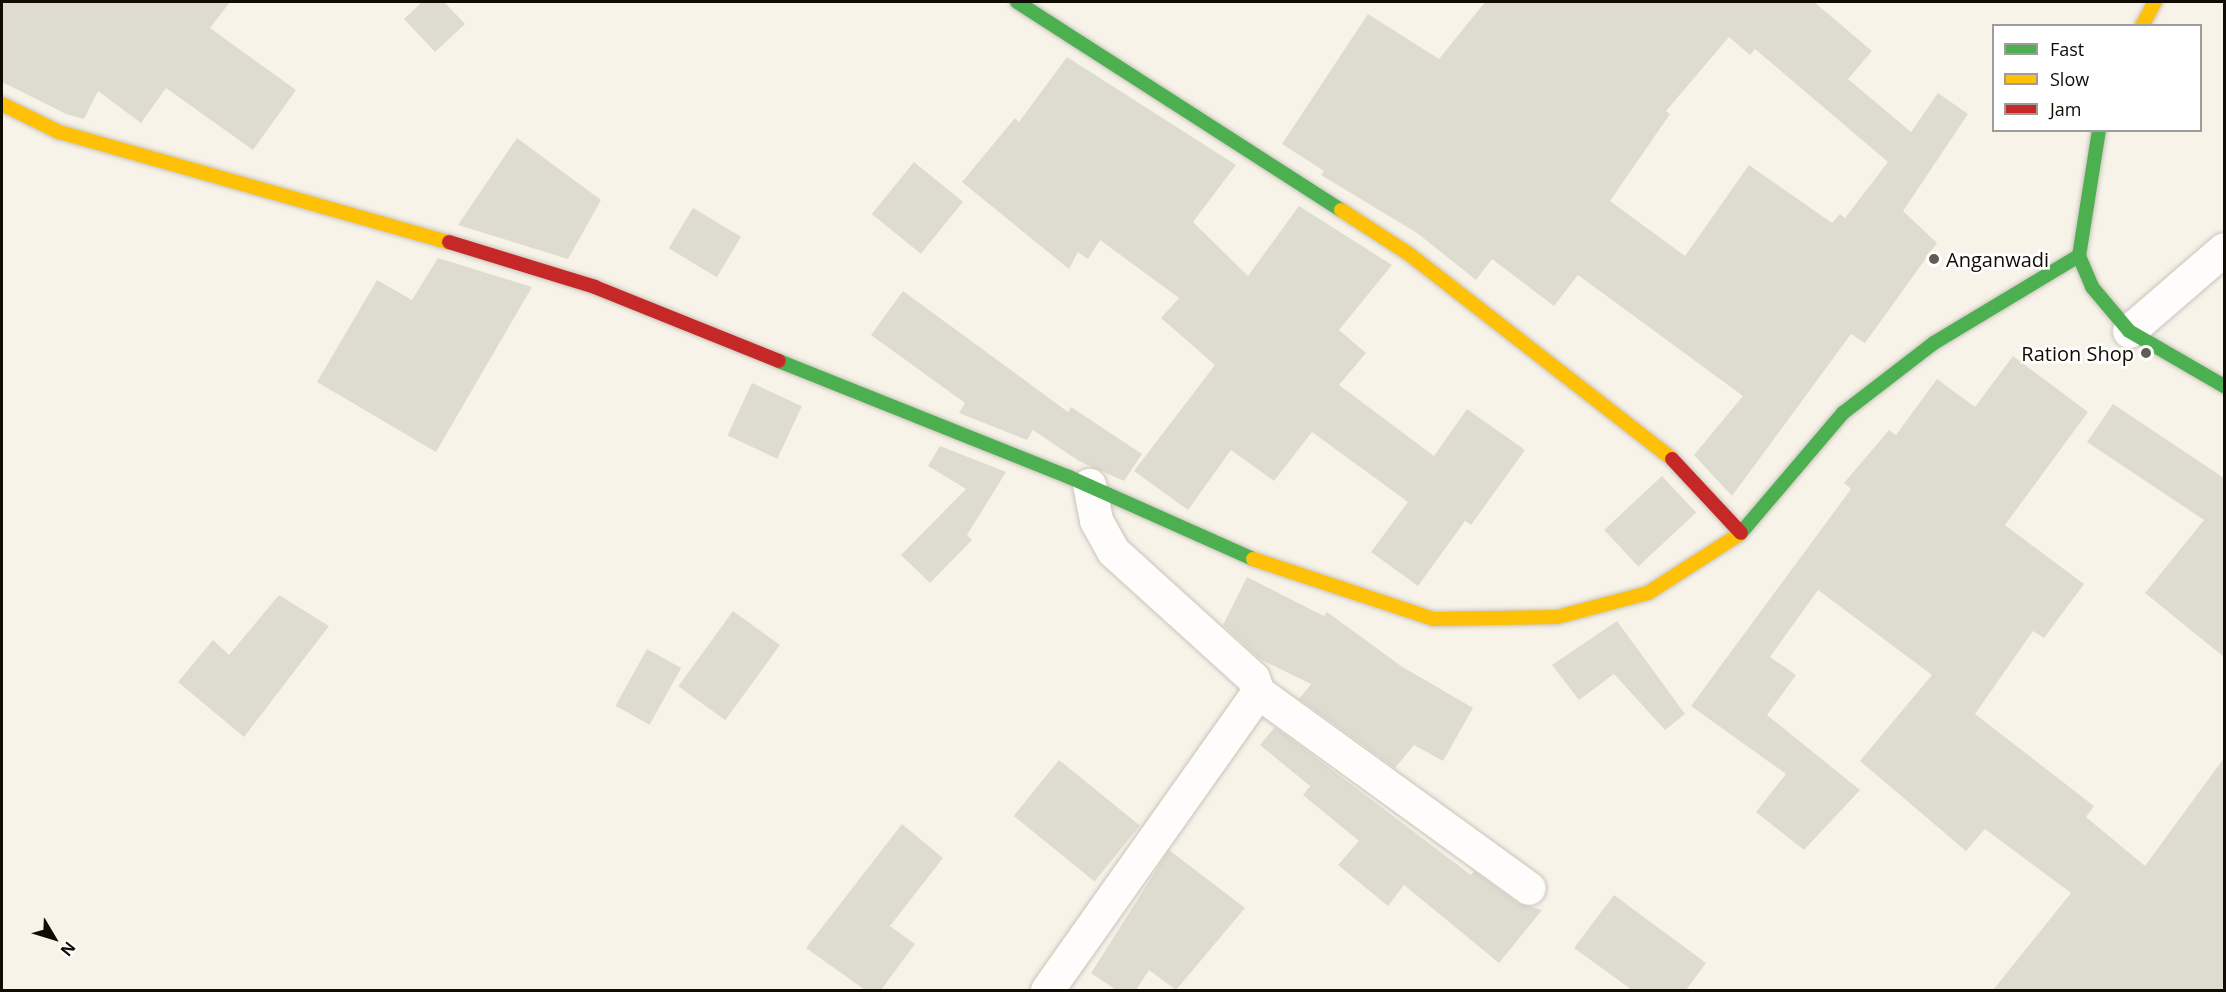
<!DOCTYPE html>
<html>
<head>
<meta charset="utf-8">
<style>
  body { margin:0 }
  #map { position:relative; width:2226px; height:992px; overflow:hidden; background:#f8f3e9; font-family:"Open Sans",sans-serif }
  div>[style] { position:absolute }
  .building>* { inset:0; background:#dedcd1; transform-origin:0 0 }
  .roads { filter:drop-shadow(0 0 2px #c9c4ba) drop-shadow(0 0 2px #c9c4ba) }
  .street>* { height:33px; margin:-16.5px; padding:0 16.5px; transform-origin:16.5px; border-radius:16.5px; background:#fefdfc }
  .fast>* { height:14px; margin:-7px; padding:0 7px; transform-origin:7px; border-radius:7px; background:#4caf50 }
  .slow>* { height:14px; margin:-7px; padding:0 7px; transform-origin:7px; border-radius:7px; background:#ffc107 }
  .jam>* { height:14px; margin:-7px; padding:0 7px; transform-origin:7px; border-radius:7px; background:#c62828 }
  .dots>* { width:16px; height:16px; translate:-50% -50%; box-sizing:border-box; border:3px solid #fff; border-radius:50% }
  span { translate:-50% -50%; white-space:nowrap; text-align:center; line-height:1.15; -webkit-text-stroke:5px #fff; paint-order:stroke }
  .poi-label { font-size:20px; color:#100b03 }
  .left { translate:0 -50%; text-align:left }
  .right { translate:-100% -50%; text-align:right }
  .frame { position:absolute; inset:0; border:3px solid #100b03; pointer-events:none }
  .legend { position:absolute; left:1992px; top:24px; width:210px; height:108px; box-sizing:border-box; background:#fff; border:2px solid #9f9d9a; margin:0; padding:8px 10px; list-style:none; font-size:18px; color:#100b03 }
  .legend li { display:flex; align-items:center; gap:12px; height:30px }
  .legend b { width:30px; border:2px solid #9f9d9a }
  .north { position:absolute; left:24px; top:908px; width:60px; height:60px; -webkit-text-stroke:4px #fff; paint-order:stroke; rotate:128deg; font-size:16px; font-weight:700; line-height:24px; text-align:center; color:#100b03 }
  .north::after { content:''; display:block; margin:auto; width:21px; height:27px; background:#100b03; clip-path:polygon(50% 0,100% 100%,50% 72%,0 100%) }
</style>
</head>
<body>
<div id="map">
  <div class="building">
    <div style="clip-path:polygon(2px 2px,230px 2px,210px 28px,296px 90px,253px 150px,166px 88px,141px 123px,98px 91px,84px 119px,66px 114px,2px 82px)"></div>
    <div style="clip-path:polygon(422px 2px,444px 2px,465px 24px,435px 52px,404px 19px)"></div>
    <div style="clip-path:polygon(evenodd,1485px 2px,1814px 2px,1872px 51px,1848px 79px,1911px 132px,1938px 93px,1968px 114px,1903px 211px,1937px 243px,1865px 343px,1851px 334px,1732px 496px,1694px 455px,1743px 396px,1578px 275px,1554px 306px,1492px 259px,1476px 280px,1417px 233px,1321px 175px,1324px 171px,1282px 144px,1368px 14px,1439px 59px,1485px 2px,1729px 37px,1750px 55px,1755px 49px,1888px 162px,1845px 218px,1840px 214px,1832px 223px,1749px 165px,1685px 256px,1610px 201px,1670px 114px,1666px 111px,1729px 37px)"></div>
    <div style="clip-path:polygon(1067px 57px,1236px 165px,1193px 222px,1248px 276px,1299px 206px,1392px 265px,1339px 330px,1366px 353px,1339px 385px,1434px 456px,1467px 409px,1525px 450px,1471px 525px,1465px 521px,1418px 586px,1371px 552px,1408px 502px,1312px 432px,1274px 481px,1231px 450px,1188px 510px,1134px 471px,1215px 365px,1161px 318px,1179px 298px,1100px 240px,1088px 259px,1078px 252px,1069px 269px,962px 182px,1015px 118px,1019px 122px)"></div>
    <div style="clip-path:polygon(517px 138px,601px 200px,568px 259px,458px 225px)"></div>
    <div style="left:914px;top:162px;width:63px;height:67px;rotate:39deg"></div>
    <div style="left:693px;top:208px;width:56px;height:47px;rotate:31deg"></div>
    <div style="clip-path:polygon(438px 258px,532px 287px,436px 452px,317px 382px,377px 280px,412px 300px)"></div>
    <div style="clip-path:polygon(903px 291px,1068px 412px,1071px 407px,1142px 454px,1124px 481px,1079px 461px,1033px 430px,1027px 440px,959px 413px,965px 403px,871px 335px)"></div>
    <div style="clip-path:polygon(2013px 356px,2088px 412px,2005px 525px,2084px 584px,2044px 638px,2033px 631px,1975px 714px,2094px 806px,2086px 817px,2145px 866px,2224px 758px,2224px 990px,1993px 990px,2071px 893px,1985px 829px,1966px 851px,1860px 761px,1932px 675px,1818px 590px,1770px 657px,1796px 675px,1767px 715px,1860px 790px,1804px 850px,1756px 812px,1786px 774px,1691px 706px,1851px 489px,1844px 483px,1889px 430px,1896px 435px,1937px 379px,1975px 407px)"></div>
    <div style="left:752px;top:383px;width:55px;height:58px;rotate:25deg"></div>
    <div style="clip-path:polygon(2113px 404px,2224px 478px,2224px 657px,2145px 593px,2204px 520px,2087px 442px)"></div>
    <div style="clip-path:polygon(940px 446px,1006px 472px,967px 535px,972px 540px,930px 583px,901px 555px,966px 489px,928px 466px)"></div>
    <div style="left:1662px;top:476px;width:50px;height:79px;rotate:47deg"></div>
    <div style="clip-path:polygon(1247px 577px,1324px 616px,1327px 612px,1401px 666px,1473px 708px,1443px 761px,1414px 745px,1395px 768px,1299px 699px,1311px 684px,1260px 659px,1223px 625px)"></div>
    <div style="clip-path:polygon(279px 595px,329px 626px,244px 737px,178px 682px,213px 640px,229px 655px)"></div>
    <div style="left:733px;top:611px;width:58px;height:93px;rotate:36deg"></div>
    <div style="clip-path:polygon(1617px 621px,1685px 714px,1665px 730px,1614px 674px,1579px 700px,1552px 665px)"></div>
    <div style="left:647px;top:649px;width:39px;height:65px;rotate:29deg"></div>
    <div style="clip-path:polygon(1275px 727px,1471px 875px,1474px 871px,1518px 903px,1542px 910px,1499px 963px,1404px 885px,1388px 906px,1338px 865px,1359px 841px,1303px 795px,1310px 786px,1260px 745px)"></div>
    <div style="left:1059px;top:760px;width:104px;height:72px;rotate:39deg"></div>
    <div style="clip-path:polygon(902px 824px,943px 858px,890px 926px,915px 944px,881px 990px,865px 990px,806px 948px)"></div>
    <div style="clip-path:polygon(1169px 850px,1245px 908px,1176px 990px,1149px 970px,1136px 990px,1116px 990px,1091px 973px)"></div>
    <div style="clip-path:polygon(1614px 895px,1706px 963px,1686px 990px,1632px 990px,1574px 948px)"></div>
  </div>
  <div class="roads">
    <div class="street">
      <div style="left:2129px;top:331px;width:125px;rotate:-40.8deg"></div>
      <div style="left:1258px;top:692px;width:334px;rotate:35.9deg"></div>
      <div style="left:1047px;top:990px;width:365px;rotate:-54.7deg"></div>
      <div style="left:1258px;top:692px;width:15px;rotate:-110deg"></div>
      <div style="left:1253px;top:678px;width:189px;rotate:-137.8deg"></div>
      <div style="left:1113px;top:551px;width:35px;rotate:-119deg"></div>
      <div style="left:1096px;top:520px;width:36px;rotate:-101deg"></div>
    </div>
    <div class="fast">
      <div style="left:1017px;top:2px;width:385px;rotate:32.7deg"></div>
      <div style="left:2099px;top:130px;width:128px;rotate:99deg"></div>
      <div style="left:2079px;top:256px;width:34px;rotate:67deg"></div>
      <div style="left:2092px;top:287px;width:57px;rotate:49.9deg"></div>
      <div style="left:2129px;top:331px;width:110px;rotate:30.1deg"></div>
      <div style="left:779px;top:361px;width:312px;rotate:21.8deg"></div>
      <div style="left:1069px;top:477px;width:201px;rotate:24deg"></div>
      <div style="left:1740px;top:534px;width:159px;rotate:-49.6deg"></div>
      <div style="left:1843px;top:413px;width:115px;rotate:-37.6deg"></div>
      <div style="left:1934px;top:343px;width:169px;rotate:-31deg"></div>
    </div>
    <div class="slow">
      <div style="left:2142px;top:26px;width:27px;rotate:-62deg"></div>
      <div style="left:2px;top:104px;width:64px;rotate:26.2deg"></div>
      <div style="left:59px;top:132px;width:405px;rotate:15.8deg"></div>
      <div style="left:1341px;top:210px;width:81px;rotate:32.9deg"></div>
      <div style="left:1409px;top:254px;width:333px;rotate:37.9deg"></div>
      <div style="left:1253px;top:559px;width:190px;rotate:18.4deg"></div>
      <div style="left:1433px;top:619px;width:124px;rotate:-0.9deg"></div>
      <div style="left:1557px;top:617px;width:94px;rotate:-14.8deg"></div>
      <div style="left:1648px;top:593px;width:109px;rotate:-32.7deg"></div>
    </div>
    <div class="jam">
      <div style="left:449px;top:242px;width:153px;rotate:17.1deg"></div>
      <div style="left:595px;top:287px;width:198px;rotate:21.9deg"></div>
      <div style="left:1672px;top:459px;width:101px;rotate:47deg"></div>
    </div>
  </div>
  <div class="dots">
    <div style="left:1934px;top:259px;background:#615c54"></div>
    <div style="left:2146px;top:353px;background:#615c54"></div>
  </div>
  <div class="poi-label">
    <span class="left" style="left:1946px;top:259px">Anganwadi</span>
    <span class="right" style="left:2134px;top:353px">Ration Shop</span>
  </div>
  <div class="frame"></div>
  <ul class="legend">
  <li><b style="height:8px;background:#4caf50"></b>Fast</li>
  <li><b style="height:8px;background:#ffc107"></b>Slow</li>
  <li><b style="height:8px;background:#c62828"></b>Jam</li>
  </ul>
  <div class="north">N</div>
</div>
</body>
</html>
